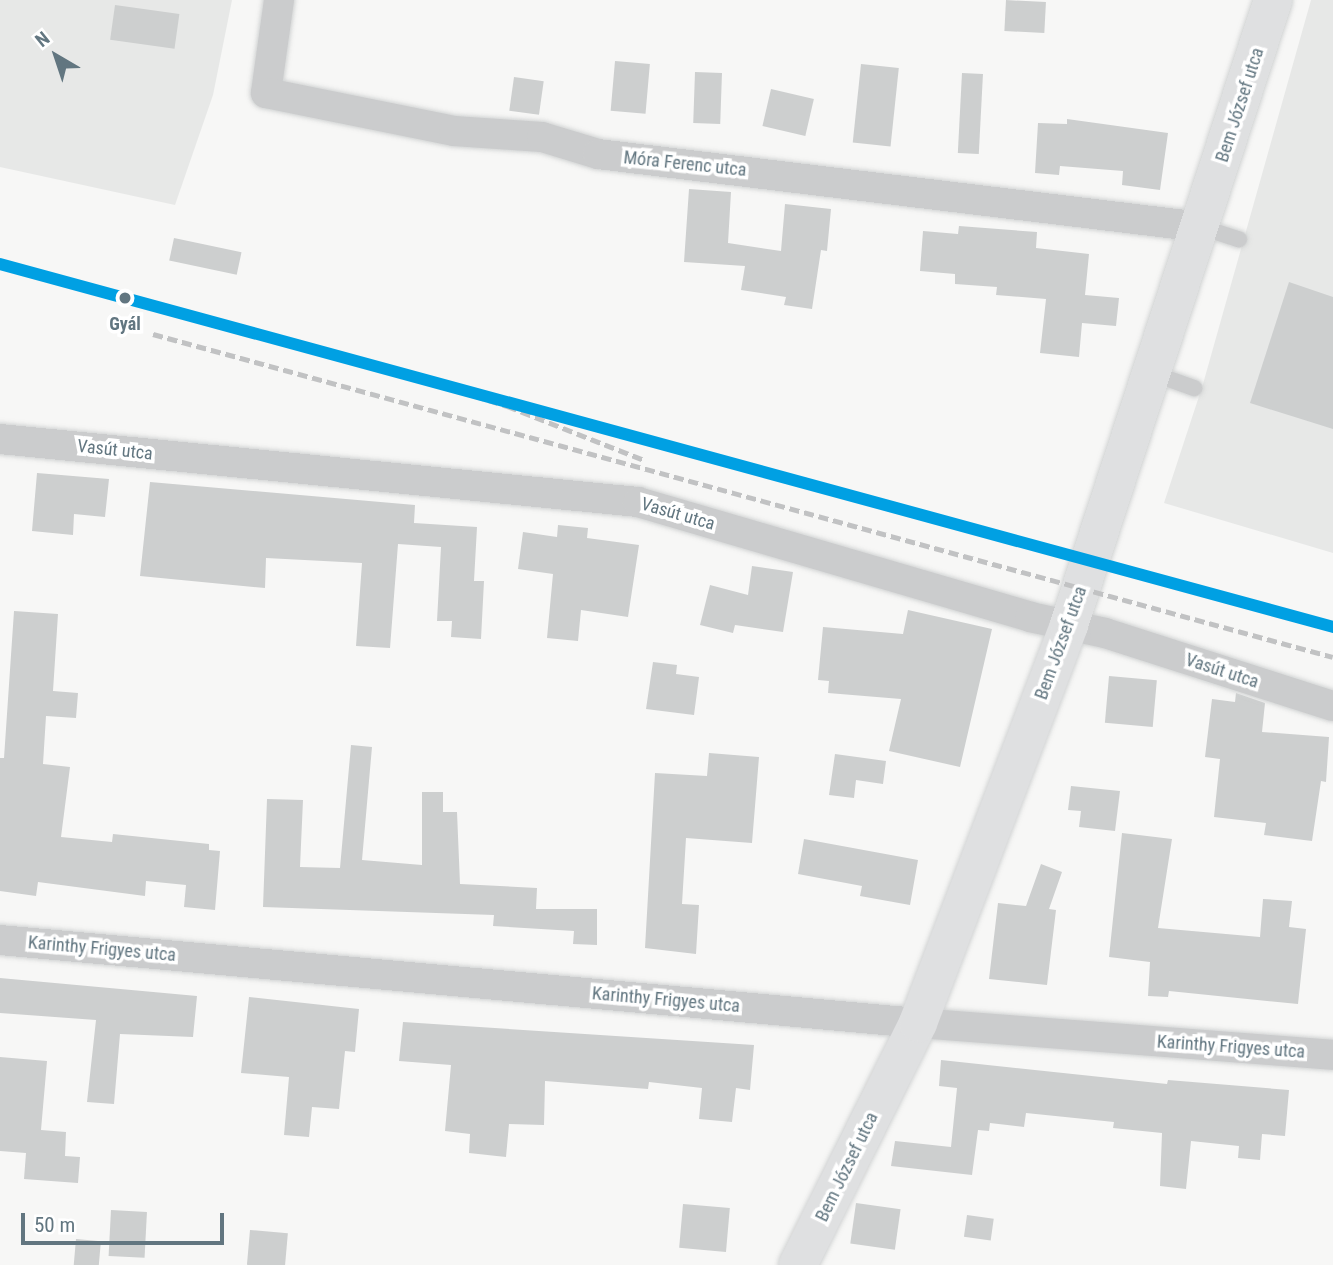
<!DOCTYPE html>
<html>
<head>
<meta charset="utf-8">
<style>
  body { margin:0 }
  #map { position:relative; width:1333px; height:1265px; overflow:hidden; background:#f7f7f6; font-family:"Roboto Condensed",sans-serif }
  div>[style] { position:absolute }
  .built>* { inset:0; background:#e7e8e7 }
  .building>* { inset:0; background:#cdcfcf; transform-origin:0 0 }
  .roads { filter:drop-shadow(0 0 2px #d2d4d4) drop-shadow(0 0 2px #d2d4d4) }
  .service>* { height:16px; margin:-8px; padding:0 8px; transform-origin:8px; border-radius:8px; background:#cbcccd }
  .minor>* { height:30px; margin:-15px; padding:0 15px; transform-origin:15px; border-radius:15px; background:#cbcccd }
  .secondary>* { height:38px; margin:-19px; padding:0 19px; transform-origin:19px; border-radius:19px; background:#dfe0e1 }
  .rail>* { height:5px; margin-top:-2.5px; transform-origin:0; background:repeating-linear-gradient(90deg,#c1c2c3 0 10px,transparent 0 15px) }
  .rail-1>* { height:12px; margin:-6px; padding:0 6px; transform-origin:6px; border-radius:6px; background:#00a0e3 }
  .dots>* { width:19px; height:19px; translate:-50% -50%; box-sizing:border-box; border:4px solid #fff; border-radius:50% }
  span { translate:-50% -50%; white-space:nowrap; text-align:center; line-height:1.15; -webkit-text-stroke:7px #fff; paint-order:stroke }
  .street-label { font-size:18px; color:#627680 }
  .stop-label { font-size:18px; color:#627680; font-weight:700 }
  .north { position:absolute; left:21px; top:21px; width:70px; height:70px; -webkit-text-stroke:5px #fff; paint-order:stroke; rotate:321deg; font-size:19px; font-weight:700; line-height:28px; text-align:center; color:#627680 }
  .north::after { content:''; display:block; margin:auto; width:24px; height:32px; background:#627680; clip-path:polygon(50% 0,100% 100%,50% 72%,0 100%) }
  .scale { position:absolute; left:21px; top:1213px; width:203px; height:32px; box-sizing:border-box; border:4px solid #627680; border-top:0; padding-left:9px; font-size:21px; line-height:24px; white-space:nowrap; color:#627680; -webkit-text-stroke:5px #fff; paint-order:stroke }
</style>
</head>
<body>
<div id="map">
  <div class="built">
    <div style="clip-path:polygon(0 0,232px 0,213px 95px,175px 205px,0 167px)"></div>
    <div style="clip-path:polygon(1311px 0,1333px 0,1333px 553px,1164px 503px,1203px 384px)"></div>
  </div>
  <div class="building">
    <div style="left:1006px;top:0;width:40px;height:31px;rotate:3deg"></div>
    <div style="left:115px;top:5px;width:65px;height:35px;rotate:8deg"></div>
    <div style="left:615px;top:61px;width:35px;height:50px;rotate:5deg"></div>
    <div style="left:861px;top:64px;width:38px;height:79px;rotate:6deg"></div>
    <div style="left:695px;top:72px;width:27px;height:51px;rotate:2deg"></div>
    <div style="left:962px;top:73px;width:21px;height:80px;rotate:3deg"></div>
    <div style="left:514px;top:77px;width:30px;height:34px;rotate:8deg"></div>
    <div style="left:771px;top:89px;width:44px;height:38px;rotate:13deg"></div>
    <div style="clip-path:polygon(1067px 119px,1168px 133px,1160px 190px,1122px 185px,1123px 171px,1060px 166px,1059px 175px,1035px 173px,1038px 123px,1067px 124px)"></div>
    <div style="clip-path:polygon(689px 189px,731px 192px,728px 243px,781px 251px,785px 204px,831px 209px,827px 251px,821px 250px,812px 309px,784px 305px,786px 297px,741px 290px,745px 266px,684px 262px)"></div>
    <div style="clip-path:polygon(959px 226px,1037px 232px,1036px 248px,1089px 254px,1085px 295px,1119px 298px,1116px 326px,1082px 323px,1079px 357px,1040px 353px,1046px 299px,996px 295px,997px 287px,955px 284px,955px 274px,920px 271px,923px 231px,958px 234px)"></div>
    <div style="left:174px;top:238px;width:69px;height:23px;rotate:12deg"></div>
    <div style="clip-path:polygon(1289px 282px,1333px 297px,1333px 429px,1250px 403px)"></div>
    <div style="clip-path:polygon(37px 473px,109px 479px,105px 517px,74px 514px,73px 535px,32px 531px)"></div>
    <div style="clip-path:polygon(150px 482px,415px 505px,414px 523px,477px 527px,474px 581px,484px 581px,481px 639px,451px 637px,452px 621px,437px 621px,441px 547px,398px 544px,390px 648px,356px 646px,362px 563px,266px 558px,265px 588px,140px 576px)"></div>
    <div style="clip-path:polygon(558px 525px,588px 528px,587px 538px,639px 545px,628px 617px,581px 610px,578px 641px,547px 638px,553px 574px,518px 569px,523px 532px,557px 537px)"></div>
    <div style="clip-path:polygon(752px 566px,793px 572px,783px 632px,735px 625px,733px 633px,700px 625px,710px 585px,748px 595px)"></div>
    <div style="clip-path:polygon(908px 610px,992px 629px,960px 767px,889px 751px,901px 699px,828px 693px,829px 681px,818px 680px,823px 627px,903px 634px)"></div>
    <div style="clip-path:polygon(14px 611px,58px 614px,53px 691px,78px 693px,76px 718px,46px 716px,43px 764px,70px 767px,61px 837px,112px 842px,113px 834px,209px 844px,209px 850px,220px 851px,215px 910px,184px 907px,186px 885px,146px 881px,145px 896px,38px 882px,36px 896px,0 891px,0 758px,4px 758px)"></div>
    <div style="clip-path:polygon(653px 662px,677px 665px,676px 674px,699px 677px,694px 715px,646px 709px)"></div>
    <div style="left:1109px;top:676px;width:48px;height:47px;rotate:5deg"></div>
    <div style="clip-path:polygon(1236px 693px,1265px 703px,1262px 732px,1329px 737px,1326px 782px,1321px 781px,1312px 841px,1264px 835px,1266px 823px,1214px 817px,1220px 759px,1205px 757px,1212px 699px,1235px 702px)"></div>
    <div style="clip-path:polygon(351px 745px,372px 747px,362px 860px,422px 865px,422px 792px,443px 792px,443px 812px,457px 812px,460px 884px,537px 888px,536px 909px,597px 909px,597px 945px,573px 944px,574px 931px,493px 926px,494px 915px,263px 907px,267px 799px,303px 800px,300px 867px,340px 868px)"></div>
    <div style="clip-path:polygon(709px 753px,759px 757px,752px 843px,686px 838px,682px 904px,699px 905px,696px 954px,645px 948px,655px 773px,707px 776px)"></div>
    <div style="clip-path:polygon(835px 754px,886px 761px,883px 784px,856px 780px,854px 798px,829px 795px)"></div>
    <div style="clip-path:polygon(1071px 786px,1120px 791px,1115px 831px,1079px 827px,1081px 811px,1068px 810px)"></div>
    <div style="clip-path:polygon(1122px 833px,1172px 839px,1158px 928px,1260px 937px,1263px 899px,1292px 901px,1289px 927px,1306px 929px,1298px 1004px,1169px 991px,1168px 997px,1148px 996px,1150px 962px,1109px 957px)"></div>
    <div style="clip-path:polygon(804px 839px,918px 860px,910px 905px,860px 896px,862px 886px,798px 874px)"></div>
    <div style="clip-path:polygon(1041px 864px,1062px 872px,1049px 909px,1056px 910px,1047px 985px,989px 979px,998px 903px,1026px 906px)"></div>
    <div style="clip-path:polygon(0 978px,197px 996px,193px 1037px,120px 1034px,114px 1104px,87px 1102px,96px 1020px,0 1013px)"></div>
    <div style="clip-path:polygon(249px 997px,359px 1009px,355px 1052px,345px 1051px,339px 1109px,312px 1107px,309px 1137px,284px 1135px,289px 1077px,241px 1073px)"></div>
    <div style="clip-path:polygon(403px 1022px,754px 1045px,750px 1090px,736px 1088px,732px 1122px,699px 1119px,702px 1088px,649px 1082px,648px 1089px,545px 1081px,544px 1125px,509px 1124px,506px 1157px,469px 1153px,470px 1134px,445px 1131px,451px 1065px,399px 1061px)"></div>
    <div style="clip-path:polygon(0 1057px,47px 1061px,41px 1130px,66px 1132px,65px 1156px,80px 1157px,78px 1183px,24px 1179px,26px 1153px,0 1151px)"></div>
    <div style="clip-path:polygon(941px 1060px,1167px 1084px,1168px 1080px,1289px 1090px,1285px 1136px,1262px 1134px,1260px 1160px,1238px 1158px,1239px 1146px,1191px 1141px,1186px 1189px,1160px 1186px,1162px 1133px,1113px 1128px,1114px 1122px,1026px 1113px,1024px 1127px,990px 1123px,989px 1131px,978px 1130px,972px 1175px,891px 1166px,895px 1141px,951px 1147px,957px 1088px,939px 1086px)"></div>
    <div style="left:856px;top:1203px;width:45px;height:41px;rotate:8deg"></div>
    <div style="left:683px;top:1204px;width:47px;height:44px;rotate:5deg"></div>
    <div style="left:111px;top:1210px;width:36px;height:46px;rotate:3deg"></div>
    <div style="left:967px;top:1215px;width:27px;height:22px;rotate:8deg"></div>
    <div style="left:250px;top:1230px;width:38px;height:35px;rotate:5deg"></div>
    <div style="left:76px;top:1239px;width:25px;height:26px;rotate:5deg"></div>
  </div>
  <div class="roads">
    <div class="service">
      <div style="left:1201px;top:227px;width:40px;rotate:18deg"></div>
      <div style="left:1152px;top:373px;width:45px;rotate:19.7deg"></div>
    </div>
    <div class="minor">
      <div style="left:279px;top:0;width:94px;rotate:98deg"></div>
      <div style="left:266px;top:93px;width:192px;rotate:11.4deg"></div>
      <div style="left:454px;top:131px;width:88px;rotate:3.9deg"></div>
      <div style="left:542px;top:137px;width:59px;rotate:16.9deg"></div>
      <div style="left:598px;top:154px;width:607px;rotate:6.9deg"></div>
      <div style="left:0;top:439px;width:641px;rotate:5.64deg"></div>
      <div style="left:638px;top:502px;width:409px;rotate:16.3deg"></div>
      <div style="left:1030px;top:617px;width:77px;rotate:12deg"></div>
      <div style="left:1105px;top:633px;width:239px;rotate:17.8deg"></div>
      <div style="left:0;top:940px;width:922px;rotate:5.17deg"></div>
      <div style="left:918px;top:1023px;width:416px;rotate:4.4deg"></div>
    </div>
    <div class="secondary">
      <div style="left:798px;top:1265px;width:270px;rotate:-63.6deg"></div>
      <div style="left:918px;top:1023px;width:426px;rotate:-69.2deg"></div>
      <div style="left:1069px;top:625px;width:657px;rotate:-71.92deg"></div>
    </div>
  </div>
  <div class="rail">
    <div style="left:153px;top:334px;width:1223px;rotate:15.31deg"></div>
    <div style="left:417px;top:377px;width:95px;rotate:17.9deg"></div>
    <div style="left:507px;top:406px;width:147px;rotate:21.5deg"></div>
  </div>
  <div class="rail-1">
    <div style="left:0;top:264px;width:1382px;rotate:15.23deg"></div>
  </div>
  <div class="dots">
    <div style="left:125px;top:298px;background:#627680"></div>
  </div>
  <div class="street-label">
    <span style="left:1240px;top:105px;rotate:-72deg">Bem József utca</span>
    <span style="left:685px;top:164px;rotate:6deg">Móra Ferenc utca</span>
    <span style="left:115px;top:450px;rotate:6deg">Vasút utca</span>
    <span style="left:678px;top:514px;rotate:16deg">Vasút utca</span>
    <span style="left:1061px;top:643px;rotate:-70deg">Bem József utca</span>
    <span style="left:1222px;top:671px;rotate:18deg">Vasút utca</span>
    <span style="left:102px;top:949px;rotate:5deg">Karinthy Frigyes utca</span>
    <span style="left:666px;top:1000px;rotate:5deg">Karinthy Frigyes utca</span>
    <span style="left:1231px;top:1047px;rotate:4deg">Karinthy Frigyes utca</span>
    <span style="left:847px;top:1167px;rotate:-64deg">Bem József utca</span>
  </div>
  <div class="stop-label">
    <span style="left:125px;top:324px">Gyál</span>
  </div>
  <div class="north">N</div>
  <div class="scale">50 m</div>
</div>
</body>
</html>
